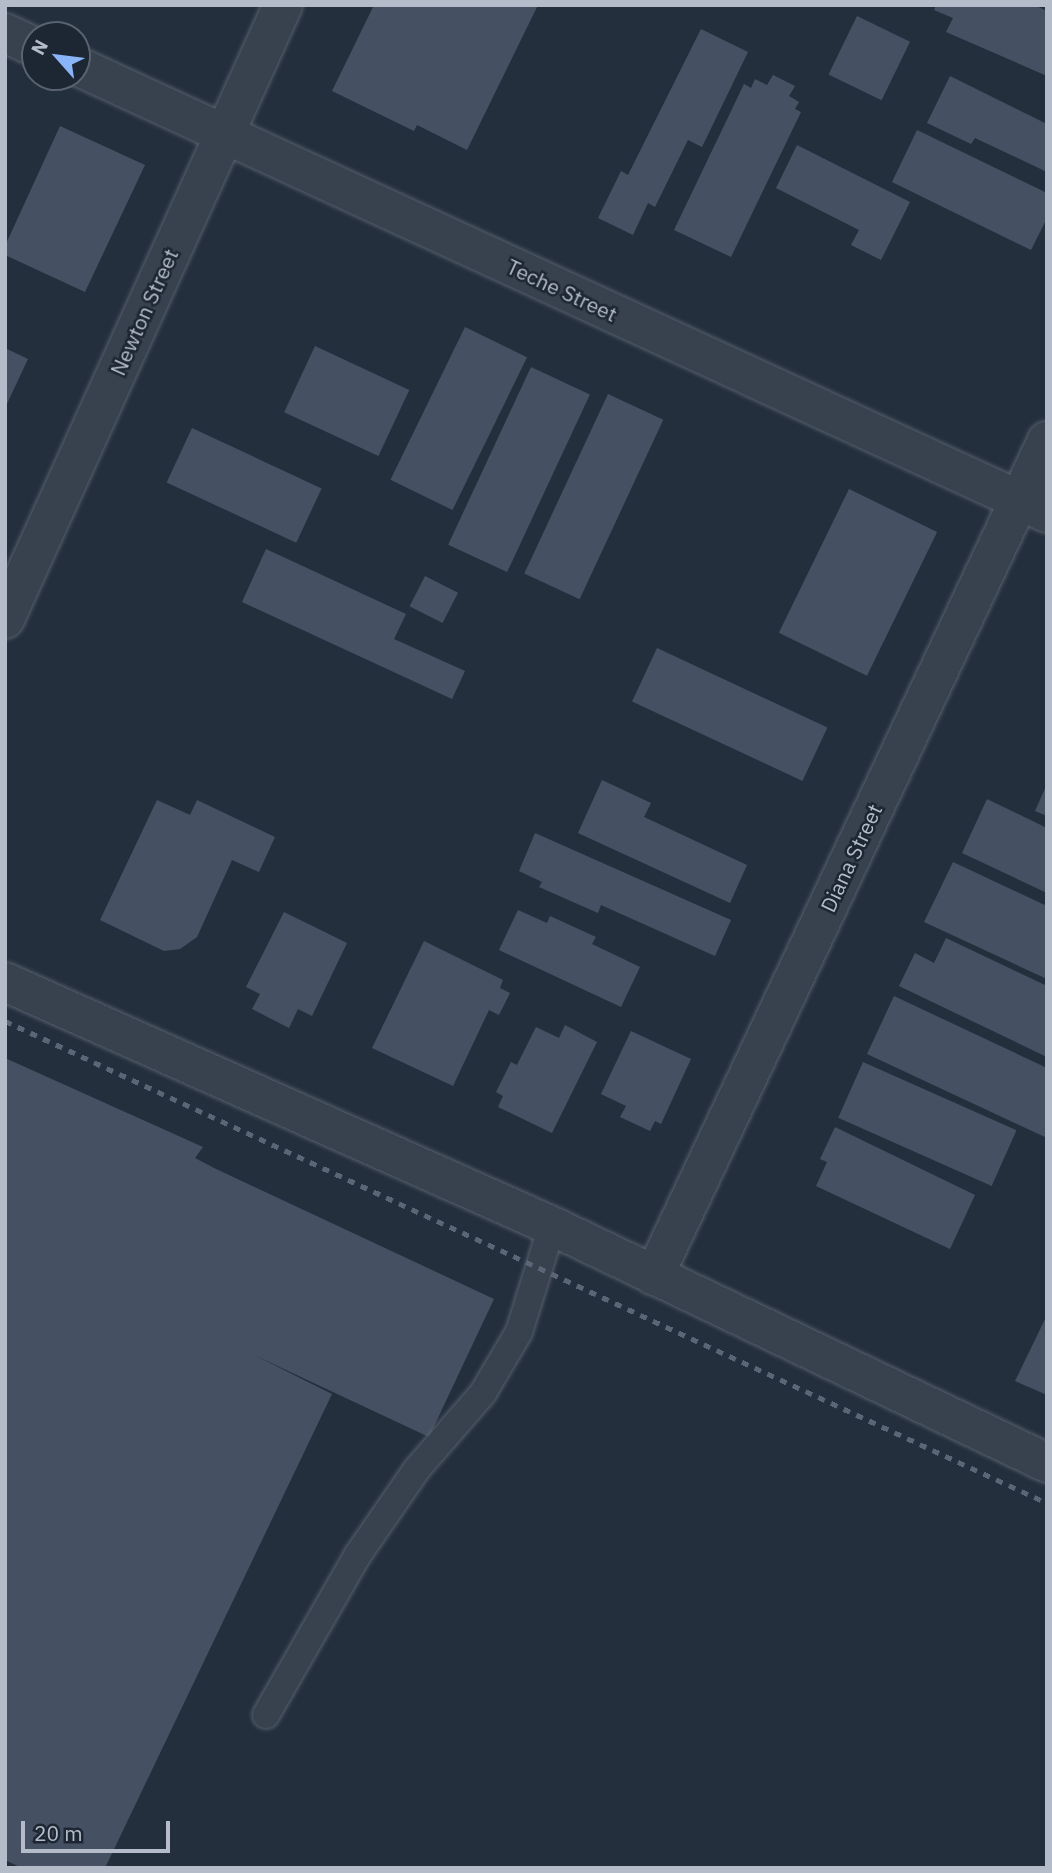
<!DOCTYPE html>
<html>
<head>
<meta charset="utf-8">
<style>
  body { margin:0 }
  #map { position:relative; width:1052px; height:1873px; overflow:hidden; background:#242f3e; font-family:"IBM Plex Sans",sans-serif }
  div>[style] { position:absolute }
  .building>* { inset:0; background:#455162; transform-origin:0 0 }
  .roads { filter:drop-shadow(0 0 2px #565f6c) drop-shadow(0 0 2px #565f6c) }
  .service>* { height:26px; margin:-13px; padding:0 13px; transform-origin:13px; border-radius:13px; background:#38414e }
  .minor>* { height:38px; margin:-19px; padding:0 19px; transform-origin:19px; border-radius:19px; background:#38414e }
  .rail>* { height:5px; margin-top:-2.5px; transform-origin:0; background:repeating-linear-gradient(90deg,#5a6575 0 7px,transparent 0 14px) }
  span { translate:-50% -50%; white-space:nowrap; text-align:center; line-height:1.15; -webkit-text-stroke:5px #1d2633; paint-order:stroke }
  .street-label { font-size:21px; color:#b4bcc9 }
  .frame { position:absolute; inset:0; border:7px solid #b4bcc9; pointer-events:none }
  .north { position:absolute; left:21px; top:21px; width:70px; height:70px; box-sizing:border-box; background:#1d2633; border:2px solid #59626f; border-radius:50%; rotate:298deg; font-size:19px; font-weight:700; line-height:28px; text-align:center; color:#b4bcc9 }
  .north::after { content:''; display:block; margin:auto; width:24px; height:32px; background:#8ab4f8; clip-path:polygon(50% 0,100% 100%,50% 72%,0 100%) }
  .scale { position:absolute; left:21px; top:1821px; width:149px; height:32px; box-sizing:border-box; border:4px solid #b4bcc9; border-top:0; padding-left:9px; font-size:21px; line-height:24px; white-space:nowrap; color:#b4bcc9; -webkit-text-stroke:5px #1d2633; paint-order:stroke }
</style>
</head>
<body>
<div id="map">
  <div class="building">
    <div style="clip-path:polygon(374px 5px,538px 5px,467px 150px,417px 125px,414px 131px,332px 91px)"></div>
    <div style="clip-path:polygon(936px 5px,1034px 5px,1047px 11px,1047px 76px,946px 32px,953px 18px,934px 10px)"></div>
    <div style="left:857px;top:16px;width:59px;height:65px;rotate:26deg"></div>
    <div style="clip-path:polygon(701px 29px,748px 52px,702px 147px,688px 140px,655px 207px,648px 203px,633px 235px,598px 218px,621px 171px,628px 175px)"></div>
    <div style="clip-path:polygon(773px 75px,795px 86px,789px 96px,799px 102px,795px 109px,801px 112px,731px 257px,674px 230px,744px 84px,751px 88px,755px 79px,767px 85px)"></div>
    <div style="clip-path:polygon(950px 76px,1047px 124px,1047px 172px,975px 138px,971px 144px,927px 123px)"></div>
    <div style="clip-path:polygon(60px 126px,145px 165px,85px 292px,5px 255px,5px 246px)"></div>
    <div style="clip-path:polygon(917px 130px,1047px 193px,1047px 218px,1031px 250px,892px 182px)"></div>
    <div style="clip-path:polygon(797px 145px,910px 202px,881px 260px,851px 245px,859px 230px,776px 188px)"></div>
    <div style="left:465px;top:327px;width:69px;height:170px;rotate:26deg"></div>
    <div style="left:315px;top:346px;width:104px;height:73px;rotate:25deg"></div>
    <div style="clip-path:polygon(5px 348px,28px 359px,5px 408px)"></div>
    <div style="left:531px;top:367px;width:65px;height:196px;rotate:25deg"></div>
    <div style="left:608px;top:394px;width:61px;height:198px;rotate:25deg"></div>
    <div style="left:192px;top:428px;width:143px;height:60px;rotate:25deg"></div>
    <div style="left:849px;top:489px;width:98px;height:160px;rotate:26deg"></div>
    <div style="clip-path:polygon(266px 549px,406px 614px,394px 639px,465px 671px,452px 699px,242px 602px)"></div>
    <div style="left:425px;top:576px;width:37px;height:34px;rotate:27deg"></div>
    <div style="left:657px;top:648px;width:188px;height:59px;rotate:25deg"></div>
    <div style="clip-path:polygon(602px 780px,651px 803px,644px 817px,747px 865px,730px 903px,578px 833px)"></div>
    <div style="clip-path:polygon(1047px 784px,1047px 816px,1035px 811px)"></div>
    <div style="clip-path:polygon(987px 799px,1047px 828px,1047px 893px,962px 853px)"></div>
    <div style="clip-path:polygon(157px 800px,190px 815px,197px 800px,275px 837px,259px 872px,232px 860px,197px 937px,180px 949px,164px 951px,100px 920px)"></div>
    <div style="clip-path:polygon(535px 833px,731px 920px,715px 956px,601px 905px,598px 913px,539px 887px,542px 882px,519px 871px)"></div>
    <div style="clip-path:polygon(953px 862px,1047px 906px,1047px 979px,924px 922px)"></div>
    <div style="clip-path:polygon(518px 910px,547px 923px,550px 916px,596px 937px,592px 944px,640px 967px,621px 1007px,499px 950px)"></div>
    <div style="clip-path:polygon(284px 912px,347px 943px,312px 1016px,298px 1009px,289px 1028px,252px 1009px,260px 994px,246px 987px)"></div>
    <div style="clip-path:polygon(946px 938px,1047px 986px,1047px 1057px,899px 986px,915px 953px,934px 963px)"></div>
    <div style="clip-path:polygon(424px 941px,503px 980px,500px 988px,510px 993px,499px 1015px,489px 1010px,453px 1086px,372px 1048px)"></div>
    <div style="clip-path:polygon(894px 996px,1047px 1068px,1047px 1138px,867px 1054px)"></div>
    <div style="clip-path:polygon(565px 1025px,597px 1042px,552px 1133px,498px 1107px,503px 1096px,496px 1092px,511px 1062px,517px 1065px,536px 1027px,559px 1038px)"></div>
    <div style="clip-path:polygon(631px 1031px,691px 1059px,661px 1124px,655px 1121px,650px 1131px,620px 1117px,626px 1106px,601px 1094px)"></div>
    <div style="clip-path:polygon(5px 1058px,203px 1147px,195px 1158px,214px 1168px,494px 1299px,429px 1437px,252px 1354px,332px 1394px,105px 1868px,22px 1868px,5px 1860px)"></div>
    <div style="left:863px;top:1062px;width:168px;height:61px;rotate:24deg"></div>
    <div style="clip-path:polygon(835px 1127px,975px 1195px,950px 1249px,816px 1186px,827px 1162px,820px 1159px)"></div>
    <div style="clip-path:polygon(1047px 1315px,1047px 1395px,1015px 1381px)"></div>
  </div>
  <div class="roads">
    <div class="service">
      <div style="left:266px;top:1715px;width:183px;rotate:-60.2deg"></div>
      <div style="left:357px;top:1556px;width:106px;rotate:-55.4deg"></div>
      <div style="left:417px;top:1469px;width:101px;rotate:-49deg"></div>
      <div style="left:483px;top:1393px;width:71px;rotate:-59.5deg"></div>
      <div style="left:519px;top:1332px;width:111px;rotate:-72.7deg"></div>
    </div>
    <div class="minor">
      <div style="left:5px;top:33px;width:33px;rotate:25deg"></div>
      <div style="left:77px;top:66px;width:1068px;rotate:24.74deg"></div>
      <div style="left:5px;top:619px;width:674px;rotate:-65.64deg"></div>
      <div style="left:5px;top:982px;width:599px;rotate:24.04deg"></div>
      <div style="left:552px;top:1226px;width:549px;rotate:25.58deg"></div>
      <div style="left:654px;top:1276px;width:923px;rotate:-64.8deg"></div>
    </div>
  </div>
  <div class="rail">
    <div style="left:5px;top:1021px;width:1148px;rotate:24.82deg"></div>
  </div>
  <div class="street-label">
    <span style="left:562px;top:290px;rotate:25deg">Teche Street</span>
    <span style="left:144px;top:312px;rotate:-66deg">Newton Street</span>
    <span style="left:851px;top:858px;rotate:-65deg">Diana Street</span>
  </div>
  <div class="frame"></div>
  <div class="north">N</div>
  <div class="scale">20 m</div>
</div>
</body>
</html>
